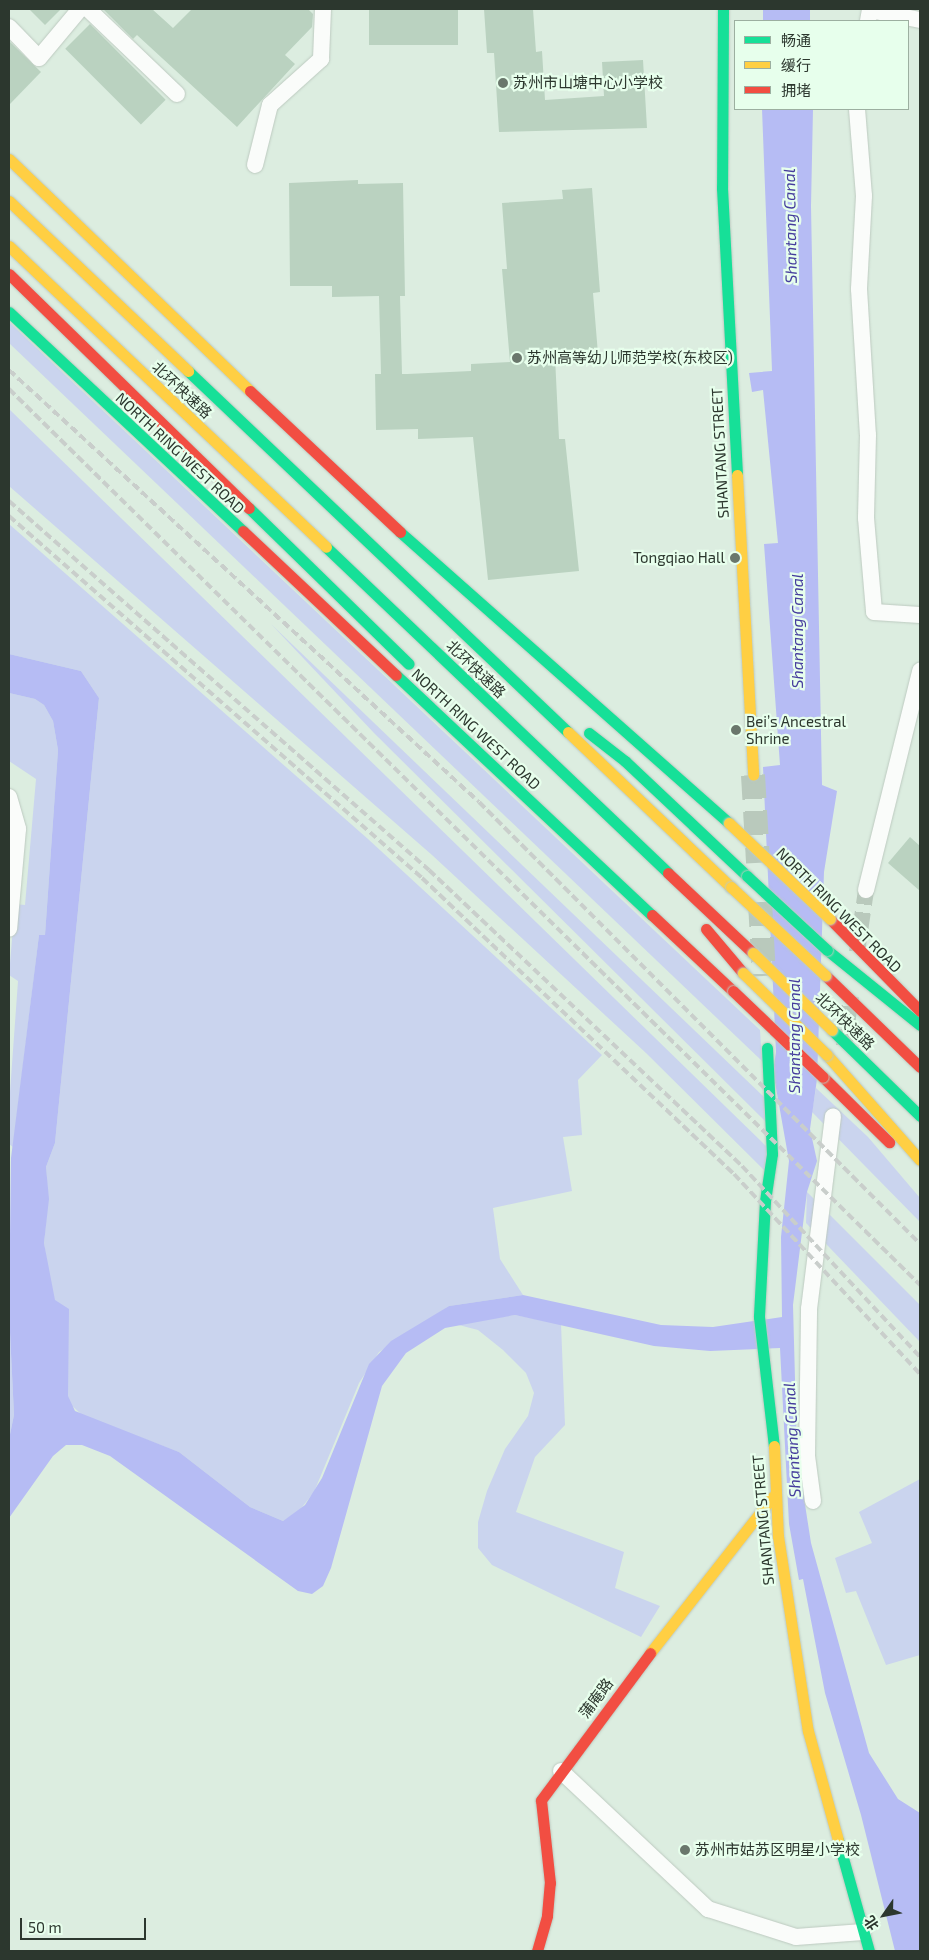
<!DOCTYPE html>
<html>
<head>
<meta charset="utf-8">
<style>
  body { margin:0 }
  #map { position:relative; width:929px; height:1960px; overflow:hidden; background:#dcede0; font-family:"Exo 2","Noto Sans SC",sans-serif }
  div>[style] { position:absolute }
  .green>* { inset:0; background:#cad4ee }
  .water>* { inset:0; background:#b6bcf4; transform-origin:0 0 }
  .building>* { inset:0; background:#bad2c0; transform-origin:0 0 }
  .street-tunnel>* { height:16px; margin-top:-8px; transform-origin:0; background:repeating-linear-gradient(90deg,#b9c9bc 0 16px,transparent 0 24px) }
  .secondary-tunnel>* { height:24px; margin-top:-12px; transform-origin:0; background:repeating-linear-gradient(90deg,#b9c9bc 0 24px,transparent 0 36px) }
  .roads { filter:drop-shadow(0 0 1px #bdcac0) drop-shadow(0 0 1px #bdcac0) }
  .street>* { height:16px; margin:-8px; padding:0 8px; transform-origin:8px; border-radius:8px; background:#fafcfa }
  .fast>* { height:11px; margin:-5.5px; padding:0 5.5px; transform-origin:5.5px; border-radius:5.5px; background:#16e098 }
  .slow>* { height:11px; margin:-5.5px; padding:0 5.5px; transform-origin:5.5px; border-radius:5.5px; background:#ffcf43 }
  .jam>* { height:11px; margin:-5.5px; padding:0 5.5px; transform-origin:5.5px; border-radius:5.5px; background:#f24e42 }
  .rail>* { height:4px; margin-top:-2px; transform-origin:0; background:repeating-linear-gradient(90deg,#c9cecb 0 8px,transparent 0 12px) }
  .bridges { filter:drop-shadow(0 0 1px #bdcac0) drop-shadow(0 0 1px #bdcac0) }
  .fast-bridge>* { height:11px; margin:-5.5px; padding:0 5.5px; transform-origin:5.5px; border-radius:5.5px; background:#16e098 }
  .slow-bridge>* { height:11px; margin:-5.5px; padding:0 5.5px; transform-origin:5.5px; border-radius:5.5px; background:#ffcf43 }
  .jam-bridge>* { height:11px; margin:-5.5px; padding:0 5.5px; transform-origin:5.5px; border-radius:5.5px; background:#f24e42 }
  .dots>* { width:14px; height:14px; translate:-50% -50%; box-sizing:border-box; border:2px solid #e7ffec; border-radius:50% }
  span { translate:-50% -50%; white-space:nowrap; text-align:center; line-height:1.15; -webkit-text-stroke:4.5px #e7ffec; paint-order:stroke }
  .poi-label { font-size:15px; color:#2c372e }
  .left { translate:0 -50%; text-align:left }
  .right { translate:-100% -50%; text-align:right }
  .street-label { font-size:15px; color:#2c372e }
  .water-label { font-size:16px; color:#453d9d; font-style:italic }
  .frame { position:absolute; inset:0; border:10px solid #2c372e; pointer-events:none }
  .legend { position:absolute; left:734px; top:20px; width:175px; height:90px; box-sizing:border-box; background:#e7ffec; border:1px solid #9cafa0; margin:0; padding:6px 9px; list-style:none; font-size:15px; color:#2c372e }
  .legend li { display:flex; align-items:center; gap:10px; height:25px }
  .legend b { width:25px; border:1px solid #9cafa0 }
  .north { position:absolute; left:859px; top:1890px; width:50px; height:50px; -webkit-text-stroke:4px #e7ffec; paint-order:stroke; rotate:237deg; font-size:14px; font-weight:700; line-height:20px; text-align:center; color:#2c372e }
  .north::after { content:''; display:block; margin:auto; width:18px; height:22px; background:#2c372e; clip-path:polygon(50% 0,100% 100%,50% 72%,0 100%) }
  .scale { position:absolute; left:20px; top:1918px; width:126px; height:22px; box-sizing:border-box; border:2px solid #2c372e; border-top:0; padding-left:6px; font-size:15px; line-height:18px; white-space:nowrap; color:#2c372e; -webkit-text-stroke:4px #e7ffec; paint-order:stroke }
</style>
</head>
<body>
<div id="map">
  <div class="green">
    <div style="clip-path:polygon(9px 322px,760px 1030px,762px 1061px,9px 343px)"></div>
    <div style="clip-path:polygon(9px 409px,767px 1147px,767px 1173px,646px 1053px,432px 855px,9px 486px)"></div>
    <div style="clip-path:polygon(9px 524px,368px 839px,602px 1055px,578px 1080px,582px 1135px,563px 1137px,572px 1191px,493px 1208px,500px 1259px,523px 1295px,449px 1306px,379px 1352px,359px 1383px,314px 1492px,299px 1511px,283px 1521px,250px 1507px,179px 1452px,82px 1415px,69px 1403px,44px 1243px,48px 1199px,46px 1167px,55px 1143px,99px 698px,81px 671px,9px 654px)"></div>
    <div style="clip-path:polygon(271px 624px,766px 1099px,766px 1122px,374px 733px)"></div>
    <div style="clip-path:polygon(9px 693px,35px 699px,44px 705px,53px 721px,58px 750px,45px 935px,39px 935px,13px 1147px,9px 1144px,9px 1106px,18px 981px,9px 975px,15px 904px,25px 905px,36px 779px,9px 761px)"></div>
    <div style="clip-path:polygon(816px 1088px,868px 1137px,920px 1198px,920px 1222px,812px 1112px)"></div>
    <div style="clip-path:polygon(807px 1192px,920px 1305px,920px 1342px,806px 1223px)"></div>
    <div style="clip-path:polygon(9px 1312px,14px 1415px,9px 1439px)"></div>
    <div style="clip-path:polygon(515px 1315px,561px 1324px,565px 1425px,535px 1457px,516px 1512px,624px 1552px,615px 1588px,660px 1606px,641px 1637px,492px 1565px,478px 1548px,478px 1522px,487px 1491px,505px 1449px,528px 1416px,534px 1393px,526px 1373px,503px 1350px,478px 1330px,455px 1324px)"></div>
    <div style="clip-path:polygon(920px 1479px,920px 1655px,886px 1665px,856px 1591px,846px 1593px,835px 1558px,872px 1543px,859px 1512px)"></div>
  </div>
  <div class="water">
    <div style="left:763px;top:9px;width:47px;height:12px"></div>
    <div style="clip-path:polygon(762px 109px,813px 109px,811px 206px,822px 785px,837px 791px,824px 872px,817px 1079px,810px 1129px,817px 1161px,807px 1192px,793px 1305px,797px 1453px,811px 1543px,869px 1753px,898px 1799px,920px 1813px,920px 1951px,895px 1951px,861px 1815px,825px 1693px,803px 1579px,799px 1580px,789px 1524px,780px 1348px,710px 1351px,654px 1346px,515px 1315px,445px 1328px,406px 1353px,382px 1386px,331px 1568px,323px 1586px,312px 1594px,298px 1591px,110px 1456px,82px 1445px,66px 1445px,53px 1456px,9px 1518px,9px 1439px,14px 1415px,9px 1312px,11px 1158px,39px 935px,45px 935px,58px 750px,53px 721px,44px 705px,35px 699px,9px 693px,9px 654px,81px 671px,99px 698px,55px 1143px,46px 1167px,49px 1199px,44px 1243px,55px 1300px,69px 1309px,68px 1396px,75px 1411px,179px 1452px,250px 1507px,283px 1521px,305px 1505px,322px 1478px,369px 1364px,391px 1341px,449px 1306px,523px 1295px,661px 1325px,713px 1327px,782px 1317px,781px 1237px,789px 1161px,773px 1071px,776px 1052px,763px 767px,780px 765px,764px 544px,778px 543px,763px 390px,752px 392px,749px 373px,772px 371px)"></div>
  </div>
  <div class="building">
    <div style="clip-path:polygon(29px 9px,61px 9px,45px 25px)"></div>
    <div style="clip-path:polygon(152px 9px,173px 28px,192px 9px,308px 9px,313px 14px,312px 27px,285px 55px,295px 64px,237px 127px,137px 35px,133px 39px,104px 10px)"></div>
    <div style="left:369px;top:9px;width:89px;height:36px"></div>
    <div style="clip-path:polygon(484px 9px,533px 9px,536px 52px,542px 51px,545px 100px,604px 96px,602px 62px,643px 60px,647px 128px,499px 132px,494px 53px,487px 53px)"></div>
    <div style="left:90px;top:24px;width:107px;height:35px;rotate:45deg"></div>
    <div style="clip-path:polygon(9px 41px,41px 72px,9px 105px)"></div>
    <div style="clip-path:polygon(358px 180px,358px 184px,403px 183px,405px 296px,400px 296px,402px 374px,407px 374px,471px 371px,471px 364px,510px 362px,502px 269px,507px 269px,502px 203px,563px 199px,562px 190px,592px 188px,600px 292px,593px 293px,598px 354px,555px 357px,559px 439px,565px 439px,579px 571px,488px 580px,473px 437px,418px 439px,418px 429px,376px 430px,375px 374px,381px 374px,379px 296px,332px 297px,332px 286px,290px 286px,289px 183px)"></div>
    <div style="clip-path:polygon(910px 837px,920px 846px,920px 891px,888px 863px)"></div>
  </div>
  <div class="street-tunnel">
    <div style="left:857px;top:952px;width:63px;rotate:-81.7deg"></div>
    <div style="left:844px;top:1046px;width:50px;rotate:-82deg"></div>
  </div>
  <div class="secondary-tunnel">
    <div style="left:753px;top:775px;width:88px;rotate:86.7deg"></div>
    <div style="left:760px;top:902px;width:74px;rotate:86.9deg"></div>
  </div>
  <div class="roads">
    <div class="street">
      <div style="left:88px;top:9px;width:123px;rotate:43.7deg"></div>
      <div style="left:868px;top:21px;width:11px;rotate:-80deg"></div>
      <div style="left:870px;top:10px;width:51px;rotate:11.3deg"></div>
      <div style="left:9px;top:27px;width:43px;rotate:45.9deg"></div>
      <div style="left:39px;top:58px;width:64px;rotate:-50.1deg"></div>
      <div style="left:857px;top:109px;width:87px;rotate:85.4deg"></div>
      <div style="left:864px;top:196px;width:93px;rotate:93.1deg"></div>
      <div style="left:859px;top:289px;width:146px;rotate:86.5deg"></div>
      <div style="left:868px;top:435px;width:83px;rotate:91.4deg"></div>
      <div style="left:866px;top:518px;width:94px;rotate:85.1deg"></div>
      <div style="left:874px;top:612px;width:46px;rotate:3.7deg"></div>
      <div style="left:255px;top:165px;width:62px;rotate:-76deg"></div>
      <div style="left:270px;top:105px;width:69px;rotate:-42deg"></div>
      <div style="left:321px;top:59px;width:50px;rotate:-87.7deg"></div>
      <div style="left:9px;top:797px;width:33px;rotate:74deg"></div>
      <div style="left:18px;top:829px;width:100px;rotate:95.1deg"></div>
      <div style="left:866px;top:890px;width:226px;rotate:-76.1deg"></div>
      <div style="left:813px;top:1501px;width:45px;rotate:-97.6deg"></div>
      <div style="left:807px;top:1456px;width:147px;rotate:-89.2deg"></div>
      <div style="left:809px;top:1309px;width:194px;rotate:-82.9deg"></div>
      <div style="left:561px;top:1771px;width:202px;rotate:43.2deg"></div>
      <div style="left:708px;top:1909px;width:92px;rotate:17.7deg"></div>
      <div style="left:796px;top:1937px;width:67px;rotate:-4.3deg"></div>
    </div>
    <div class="fast">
      <div style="left:723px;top:9px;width:179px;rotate:90.3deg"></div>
      <div style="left:722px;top:188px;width:287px;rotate:87deg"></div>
      <div style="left:9px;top:312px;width:320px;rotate:43.1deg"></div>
      <div style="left:188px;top:371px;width:524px;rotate:43.53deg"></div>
      <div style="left:249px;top:508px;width:223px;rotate:44.3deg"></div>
      <div style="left:400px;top:532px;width:439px;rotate:41.5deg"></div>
      <div style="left:326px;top:547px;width:472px;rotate:43.6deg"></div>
      <div style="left:396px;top:675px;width:351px;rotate:43.2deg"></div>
      <div style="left:589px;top:733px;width:46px;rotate:37.9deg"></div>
      <div style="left:625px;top:761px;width:168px;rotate:43.3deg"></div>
      <div style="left:827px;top:950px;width:119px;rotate:38.9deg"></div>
      <div style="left:832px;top:1030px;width:123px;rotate:44.3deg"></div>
      <div style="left:767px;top:1048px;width:106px;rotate:87.3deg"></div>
      <div style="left:772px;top:1154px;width:48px;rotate:98.5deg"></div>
      <div style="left:765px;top:1201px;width:116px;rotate:93deg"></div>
      <div style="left:759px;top:1317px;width:130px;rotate:83.4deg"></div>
      <div style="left:838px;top:1840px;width:115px;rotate:74.4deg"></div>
    </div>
    <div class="slow">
      <div style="left:9px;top:159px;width:335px;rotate:43.9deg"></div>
      <div style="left:9px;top:201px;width:247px;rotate:43.5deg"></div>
      <div style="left:9px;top:246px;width:437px;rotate:43.5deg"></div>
      <div style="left:737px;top:475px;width:300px;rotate:86.9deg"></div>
      <div style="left:568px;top:732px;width:225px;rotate:43.6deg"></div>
      <div style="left:827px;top:1055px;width:140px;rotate:48.5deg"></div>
      <div style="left:774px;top:1446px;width:90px;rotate:87.5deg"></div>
      <div style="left:778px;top:1536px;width:197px;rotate:81.3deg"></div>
      <div style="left:808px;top:1731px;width:113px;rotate:74.6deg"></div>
      <div style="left:650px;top:1653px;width:199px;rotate:-51.9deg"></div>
    </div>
    <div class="jam">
      <div style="left:9px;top:274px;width:335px;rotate:44.3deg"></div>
      <div style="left:250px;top:391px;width:206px;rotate:43.2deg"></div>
      <div style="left:243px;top:531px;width:210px;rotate:43.3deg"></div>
      <div style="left:668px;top:873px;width:117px;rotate:43.3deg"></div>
      <div style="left:652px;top:915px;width:111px;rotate:43.2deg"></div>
      <div style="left:830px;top:919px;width:129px;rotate:45.6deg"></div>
      <div style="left:706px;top:929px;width:57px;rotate:49.9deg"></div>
      <div style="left:825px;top:975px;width:132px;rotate:44.1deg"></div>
      <div style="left:823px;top:1077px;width:93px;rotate:44.6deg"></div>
      <div style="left:537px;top:1951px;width:37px;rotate:-74deg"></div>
      <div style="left:547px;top:1915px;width:32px;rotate:-85deg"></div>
      <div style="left:550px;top:1883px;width:83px;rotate:-96.2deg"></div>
      <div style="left:541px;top:1800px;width:183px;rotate:-53.4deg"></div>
    </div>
  </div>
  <div class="rail">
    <div style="left:9px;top:370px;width:638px;rotate:42.59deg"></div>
    <div style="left:479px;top:802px;width:624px;rotate:45.06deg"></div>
    <div style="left:9px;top:389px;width:1278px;rotate:44.52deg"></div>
    <div style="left:9px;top:501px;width:559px;rotate:41.3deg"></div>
    <div style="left:429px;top:870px;width:431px;rotate:43.4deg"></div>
    <div style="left:742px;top:1166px;width:261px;rotate:47deg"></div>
    <div style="left:9px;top:516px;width:549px;rotate:41.23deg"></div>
    <div style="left:422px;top:878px;width:430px;rotate:43.5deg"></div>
    <div style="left:734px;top:1174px;width:273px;rotate:47.1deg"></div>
  </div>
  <div class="bridges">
    <div class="fast-bridge">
      <div style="left:747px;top:876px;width:109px;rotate:42.8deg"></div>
    </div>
    <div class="slow-bridge">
      <div style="left:729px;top:823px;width:139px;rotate:43.5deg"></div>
      <div style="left:731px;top:887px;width:129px;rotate:43.1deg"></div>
      <div style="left:753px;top:953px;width:110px;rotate:44.3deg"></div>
      <div style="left:743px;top:973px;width:117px;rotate:44.3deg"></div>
    </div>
    <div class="jam-bridge">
      <div style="left:733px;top:991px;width:124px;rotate:43.7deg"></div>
    </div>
  </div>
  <div class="dots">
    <div style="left:503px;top:83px;background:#6a776c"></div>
    <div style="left:517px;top:358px;background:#6a776c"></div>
    <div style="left:735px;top:558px;background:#6a776c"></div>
    <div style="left:736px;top:730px;background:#6a776c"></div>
    <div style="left:685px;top:1850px;background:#6a776c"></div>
  </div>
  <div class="poi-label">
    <span class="left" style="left:513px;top:83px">苏州市山塘中心小学校</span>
    <span class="left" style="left:527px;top:358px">苏州高等幼儿师范学校(东校区)</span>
    <span class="right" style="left:725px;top:558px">Tongqiao Hall</span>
    <span class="left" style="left:746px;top:730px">Bei’s Ancestral<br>Shrine</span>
    <span class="left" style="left:695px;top:1850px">苏州市姑苏区明星小学校</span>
  </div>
  <div class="street-label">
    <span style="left:182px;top:390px;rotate:43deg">北环快速路</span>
    <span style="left:180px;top:453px;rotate:43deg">NORTH RING WEST ROAD</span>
    <span style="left:720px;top:453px;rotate:-93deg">SHANTANG STREET</span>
    <span style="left:476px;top:669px;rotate:44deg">北环快速路</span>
    <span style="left:476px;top:729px;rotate:43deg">NORTH RING WEST ROAD</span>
    <span style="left:839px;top:910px;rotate:45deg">NORTH RING WEST ROAD</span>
    <span style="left:845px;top:1021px;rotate:44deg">北环快速路</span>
    <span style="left:763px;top:1520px;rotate:-95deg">SHANTANG STREET</span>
    <span style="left:596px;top:1698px;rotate:-53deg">蒲庵路</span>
  </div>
  <div class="water-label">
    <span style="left:790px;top:226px;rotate:-91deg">Shantang Canal</span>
    <span style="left:797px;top:631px;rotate:-90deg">Shantang Canal</span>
    <span style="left:794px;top:1036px;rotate:-90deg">Shantang Canal</span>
    <span style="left:792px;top:1440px;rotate:-93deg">Shantang Canal</span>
  </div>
  <div class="frame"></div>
  <ul class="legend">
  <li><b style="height:6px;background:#16e098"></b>畅通</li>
  <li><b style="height:6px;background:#ffcf43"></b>缓行</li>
  <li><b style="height:6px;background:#f24e42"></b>拥堵</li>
  </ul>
  <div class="north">北</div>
  <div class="scale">50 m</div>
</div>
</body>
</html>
